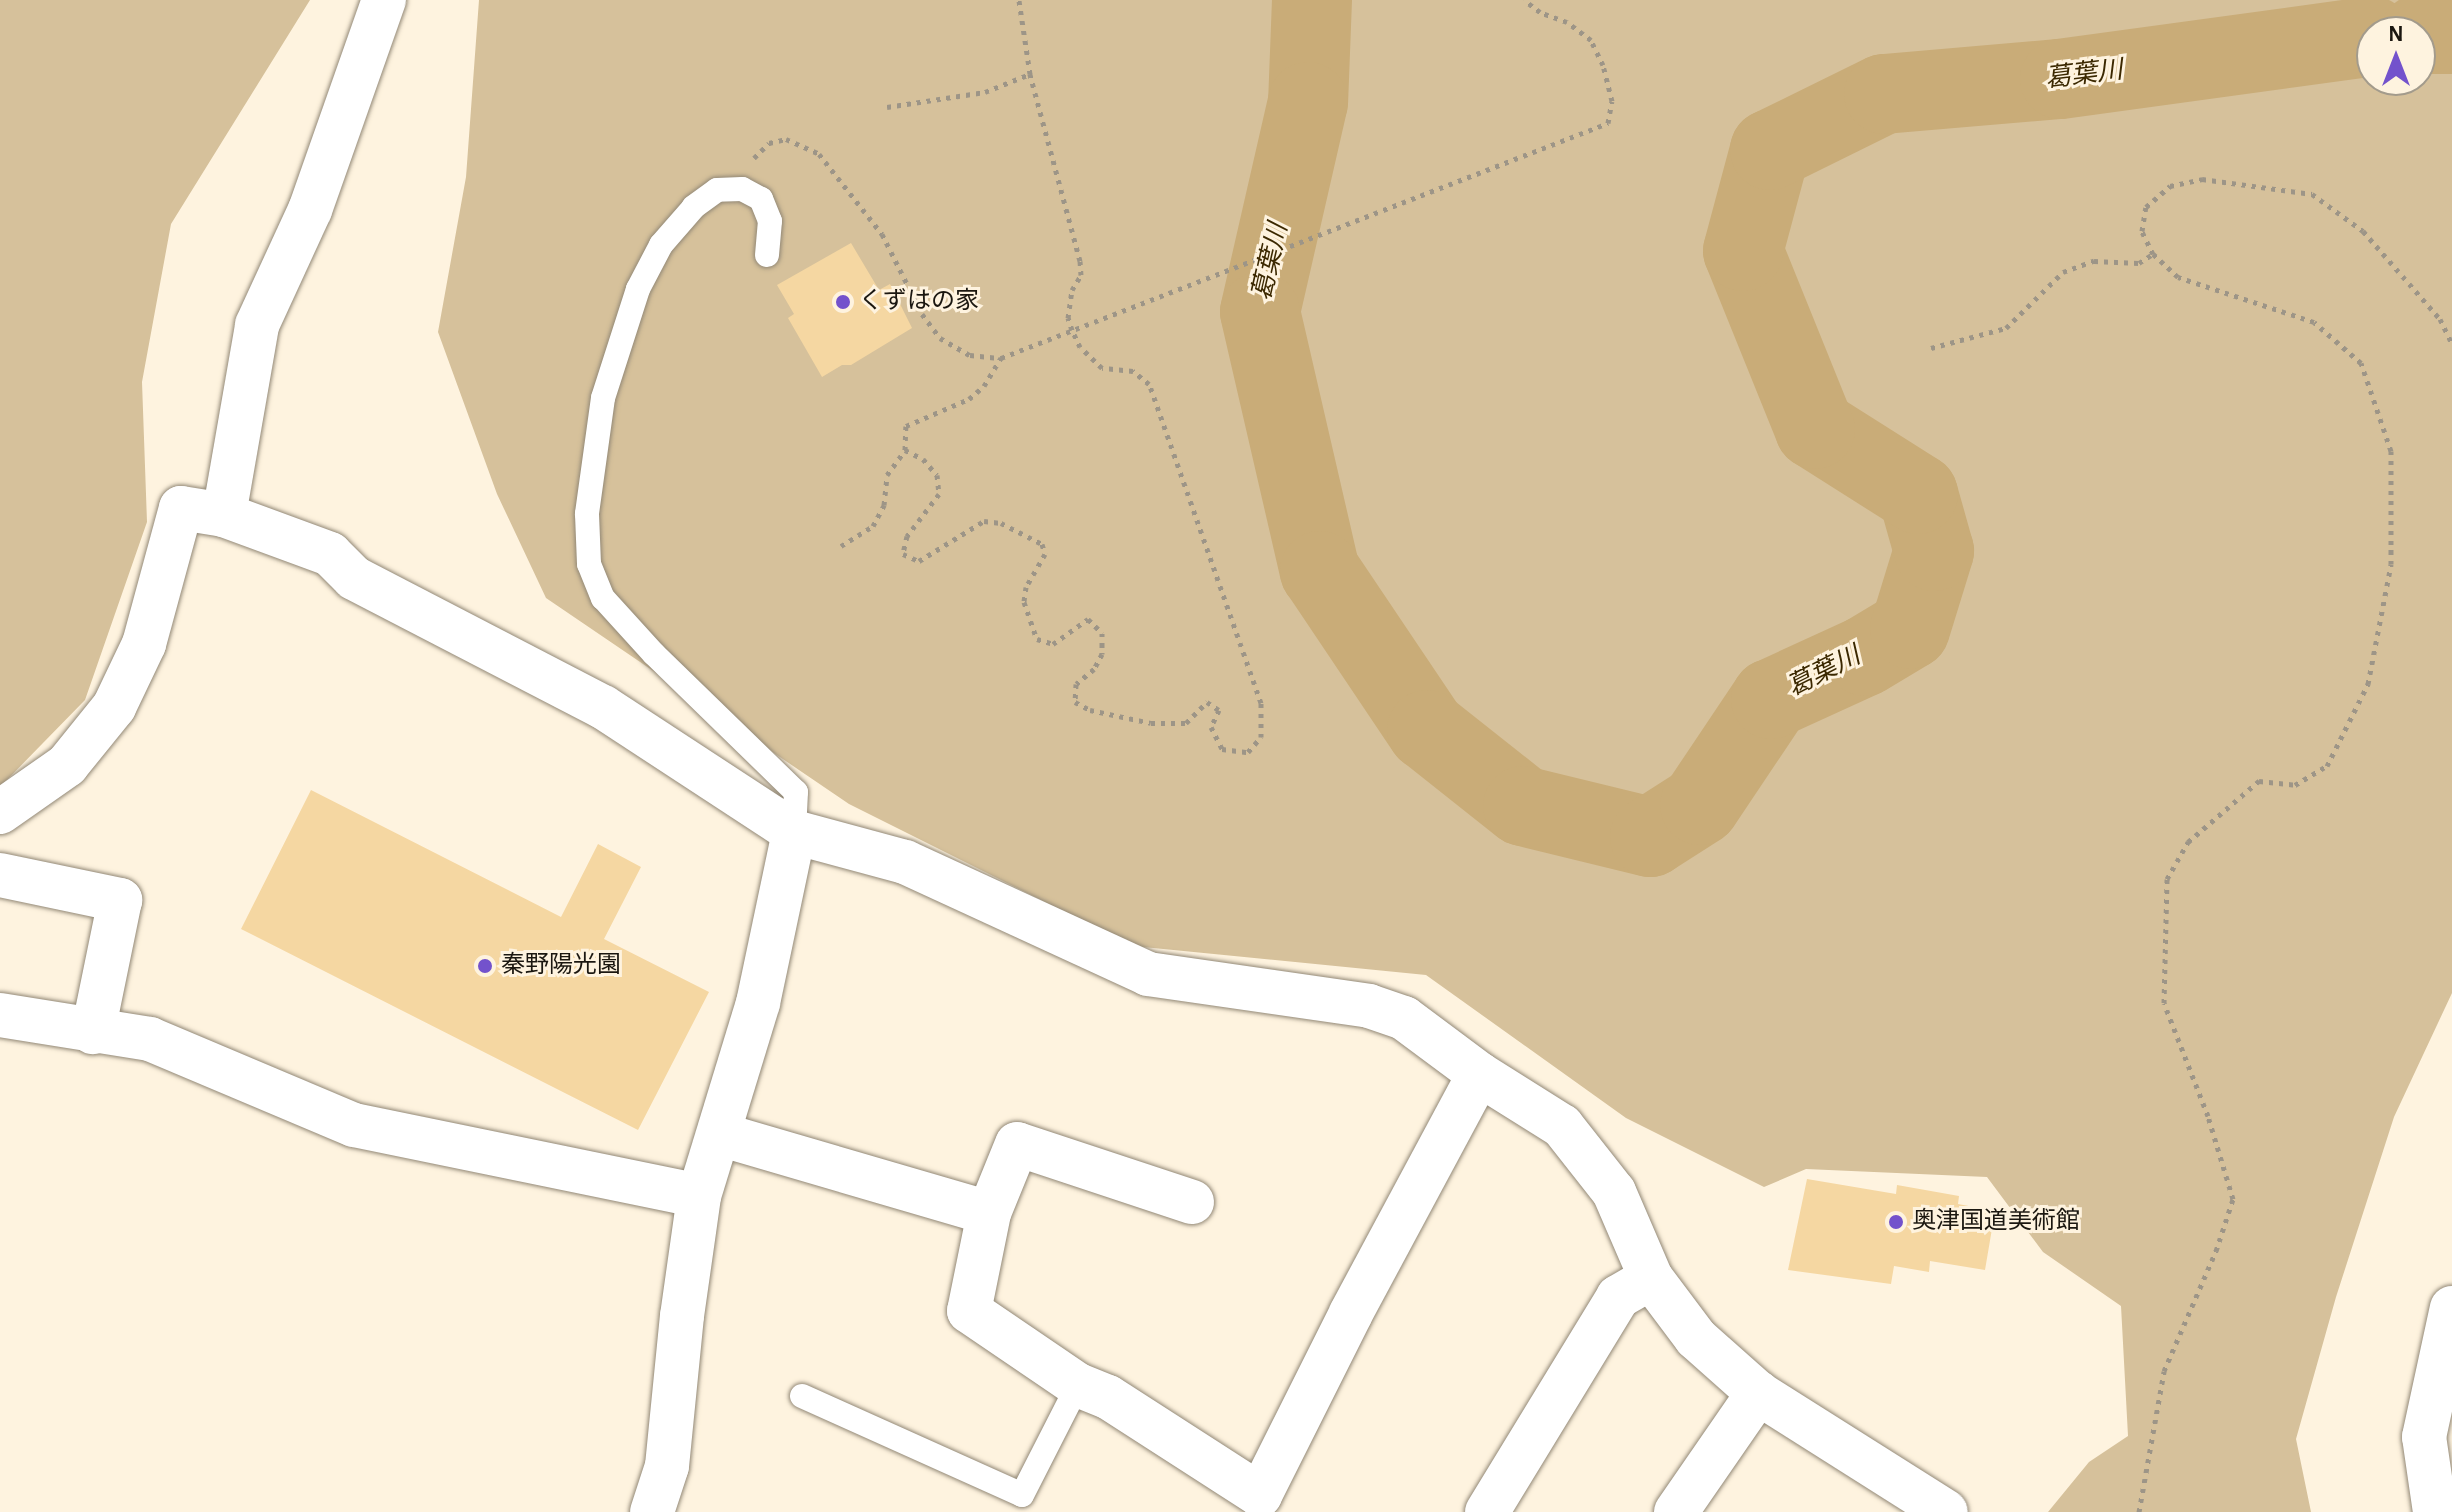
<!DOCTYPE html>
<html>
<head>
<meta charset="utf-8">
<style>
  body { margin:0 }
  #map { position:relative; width:2452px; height:1512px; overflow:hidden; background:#fef3df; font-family:"Alegreya Sans","Noto Sans JP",sans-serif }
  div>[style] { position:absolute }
  .green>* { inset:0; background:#d6c19b }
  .river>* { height:80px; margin:-40px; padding:0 40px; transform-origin:40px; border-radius:40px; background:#c9ac78 }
  .building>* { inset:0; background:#f5d7a2 }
  .path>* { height:5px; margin-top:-2.5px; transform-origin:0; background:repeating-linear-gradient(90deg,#9d9587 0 4px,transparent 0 10px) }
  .roads { filter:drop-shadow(0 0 2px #928876) drop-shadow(0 0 2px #928876) }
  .service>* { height:24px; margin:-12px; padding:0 12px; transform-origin:12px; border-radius:12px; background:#fff }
  .minor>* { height:44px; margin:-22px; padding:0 22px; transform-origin:22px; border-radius:22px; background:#fff }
  .dots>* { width:22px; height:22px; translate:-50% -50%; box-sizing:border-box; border:4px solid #fef3df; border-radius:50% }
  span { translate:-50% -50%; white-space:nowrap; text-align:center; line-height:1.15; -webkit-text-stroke:6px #fef3df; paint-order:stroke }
  .poi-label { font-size:24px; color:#1b1710 }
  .left { translate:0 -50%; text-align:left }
  .water-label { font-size:26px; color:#3b2800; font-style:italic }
  .north { position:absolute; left:2356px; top:16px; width:80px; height:80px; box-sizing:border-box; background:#fef3df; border:2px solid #a39b8c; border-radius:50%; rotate:0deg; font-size:22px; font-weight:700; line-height:32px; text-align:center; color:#1b1710 }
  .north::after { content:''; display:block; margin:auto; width:28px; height:36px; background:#7352cc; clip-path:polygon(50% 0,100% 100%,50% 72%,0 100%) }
</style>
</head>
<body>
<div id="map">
  <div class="green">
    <div style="clip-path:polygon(0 0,310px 0,171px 224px,142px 382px,147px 522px,85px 700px,0 787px)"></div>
    <div style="clip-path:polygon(evenodd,479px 0,2452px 0,2452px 993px,2394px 1117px,2336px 1297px,2296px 1439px,2311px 1512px,2048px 1512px,2089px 1462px,2128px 1436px,2121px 1306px,2043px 1252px,1987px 1177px,1806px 1169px,1764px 1187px,1626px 1118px,1426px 975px,1133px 946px,849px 804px,546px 598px,497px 494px,438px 332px,466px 177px,479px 0,2372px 32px,2420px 32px,2420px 80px,2372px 80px,2372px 32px)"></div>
  </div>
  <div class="river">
    <div style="left:1312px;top:0;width:102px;rotate:92.2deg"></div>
    <div style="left:1308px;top:102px;width:215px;rotate:102.9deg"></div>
    <div style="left:1260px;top:312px;width:266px;rotate:77deg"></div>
    <div style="left:1320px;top:571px;width:192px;rotate:56.1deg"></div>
    <div style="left:1427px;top:730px;width:122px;rotate:38.4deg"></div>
    <div style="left:1523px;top:806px;width:131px;rotate:13.7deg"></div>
    <div style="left:1650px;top:837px;width:59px;rotate:-32.6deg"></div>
    <div style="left:1700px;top:805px;width:128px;rotate:-56.2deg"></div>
    <div style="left:1771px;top:699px;width:103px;rotate:-24.6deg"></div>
    <div style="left:1865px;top:656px;width:52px;rotate:-31deg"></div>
    <div style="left:1910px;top:629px;width:82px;rotate:-72.9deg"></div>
    <div style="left:1934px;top:551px;width:59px;rotate:-105.7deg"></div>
    <div style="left:1918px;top:494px;width:122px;rotate:-147.7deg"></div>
    <div style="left:1815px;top:429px;width:192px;rotate:-112deg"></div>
    <div style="left:1743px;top:251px;width:105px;rotate:-75deg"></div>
    <div style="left:1770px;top:150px;width:127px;rotate:-26.2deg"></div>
    <div style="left:1884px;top:94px;width:177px;rotate:-4.9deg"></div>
    <div style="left:2060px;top:79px;width:315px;rotate:-7.8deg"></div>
    <div style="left:2420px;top:34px;width:32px"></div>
  </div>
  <div class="building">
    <div style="clip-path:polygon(851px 243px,879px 290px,890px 284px,912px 328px,851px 365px,842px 365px,822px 377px,788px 318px,794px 314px,777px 285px)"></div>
    <div style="clip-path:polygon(311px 790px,561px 917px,598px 844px,641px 867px,604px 939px,709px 992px,638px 1130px,241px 929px)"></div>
    <div style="clip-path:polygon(1807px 1179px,1896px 1194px,1897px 1185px,1959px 1196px,1958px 1204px,1995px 1211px,1985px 1270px,1930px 1261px,1929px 1272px,1894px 1266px,1891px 1284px,1788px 1270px)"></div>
  </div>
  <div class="path">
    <div style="left:887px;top:107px;width:99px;rotate:-8.7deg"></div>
    <div style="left:985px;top:92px;width:48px;rotate:-21.8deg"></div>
    <div style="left:754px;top:158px;width:21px;rotate:-45deg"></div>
    <div style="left:769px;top:143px;width:17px;rotate:-13deg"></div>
    <div style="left:786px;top:139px;width:36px;rotate:24deg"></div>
    <div style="left:819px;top:154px;width:102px;rotate:51.8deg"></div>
    <div style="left:882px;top:234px;width:89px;rotate:63.4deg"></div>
    <div style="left:922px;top:314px;width:30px;rotate:53deg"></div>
    <div style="left:940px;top:338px;width:34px;rotate:30deg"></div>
    <div style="left:970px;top:355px;width:31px;rotate:6deg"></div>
    <div style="left:1001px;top:358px;width:651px;rotate:-21.16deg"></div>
    <div style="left:1608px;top:123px;width:22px;rotate:-80deg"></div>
    <div style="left:1612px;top:101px;width:37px;rotate:-104deg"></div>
    <div style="left:1603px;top:65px;width:28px;rotate:-116deg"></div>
    <div style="left:1591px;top:40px;width:30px;rotate:-143deg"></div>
    <div style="left:1567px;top:22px;width:29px;rotate:-160deg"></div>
    <div style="left:1540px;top:12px;width:20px;rotate:-143deg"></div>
    <div style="left:1931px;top:348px;width:78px;rotate:-14.9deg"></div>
    <div style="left:2006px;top:328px;width:80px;rotate:-44.5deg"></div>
    <div style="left:2063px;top:272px;width:33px;rotate:-20deg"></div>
    <div style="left:2094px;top:261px;width:45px;rotate:2.5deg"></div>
    <div style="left:2139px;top:263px;width:17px;rotate:-33deg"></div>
    <div style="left:905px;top:450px;width:20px;rotate:27deg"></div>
    <div style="left:923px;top:459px;width:21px;rotate:49deg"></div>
    <div style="left:937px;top:475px;width:19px;rotate:84deg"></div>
    <div style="left:939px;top:494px;width:53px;rotate:127.3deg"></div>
    <div style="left:907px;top:536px;width:18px;rotate:103deg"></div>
    <div style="left:903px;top:554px;width:17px;rotate:24deg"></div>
    <div style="left:919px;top:561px;width:76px;rotate:-31.6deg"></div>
    <div style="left:984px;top:521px;width:17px;rotate:7deg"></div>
    <div style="left:1001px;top:523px;width:46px;rotate:27.1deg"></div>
    <div style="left:1042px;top:544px;width:10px;rotate:73deg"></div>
    <div style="left:1045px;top:554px;width:38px;rotate:120deg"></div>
    <div style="left:1026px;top:587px;width:15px;rotate:98deg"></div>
    <div style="left:1024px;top:602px;width:39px;rotate:71deg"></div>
    <div style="left:1037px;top:639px;width:17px;rotate:17deg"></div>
    <div style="left:1053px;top:644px;width:43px;rotate:-35.5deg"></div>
    <div style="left:1088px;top:619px;width:20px;rotate:45deg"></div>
    <div style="left:1102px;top:633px;width:21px;rotate:90deg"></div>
    <div style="left:1102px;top:654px;width:17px;rotate:118deg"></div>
    <div style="left:1094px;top:669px;width:23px;rotate:140deg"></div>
    <div style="left:1076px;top:684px;width:18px;rotate:93deg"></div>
    <div style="left:1075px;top:702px;width:17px;rotate:28deg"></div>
    <div style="left:1090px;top:710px;width:62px;rotate:12deg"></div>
    <div style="left:1151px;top:723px;width:35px"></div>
    <div style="left:1186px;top:723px;width:30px;rotate:-45deg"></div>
    <div style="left:1207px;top:702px;width:14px;rotate:34deg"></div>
    <div style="left:1219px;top:710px;width:19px;rotate:115deg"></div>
    <div style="left:1211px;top:727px;width:25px;rotate:63deg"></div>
    <div style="left:1222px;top:749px;width:26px;rotate:7deg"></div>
    <div style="left:1248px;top:752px;width:20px;rotate:-49deg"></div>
    <div style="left:1261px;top:737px;width:34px;rotate:-90deg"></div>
    <div style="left:1261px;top:703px;width:338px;rotate:-109.3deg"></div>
    <div style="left:1149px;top:384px;width:21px;rotate:-141deg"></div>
    <div style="left:1133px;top:371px;width:31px;rotate:-174deg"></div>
    <div style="left:1102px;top:368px;width:30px;rotate:-136deg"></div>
    <div style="left:1080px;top:347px;width:19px;rotate:-115deg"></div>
    <div style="left:1072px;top:330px;width:13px;rotate:-108deg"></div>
    <div style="left:1068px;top:318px;width:28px;rotate:-82deg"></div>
    <div style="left:1072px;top:290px;width:17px;rotate:-59deg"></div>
    <div style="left:1081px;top:275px;width:14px;rotate:-94deg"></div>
    <div style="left:1080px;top:261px;width:194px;rotate:-105deg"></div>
    <div style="left:1030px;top:74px;width:75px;rotate:-98.5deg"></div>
    <div style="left:841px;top:546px;width:38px;rotate:-32deg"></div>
    <div style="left:873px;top:526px;width:24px;rotate:-62deg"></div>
    <div style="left:884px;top:505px;width:30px;rotate:-84deg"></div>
    <div style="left:887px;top:475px;width:31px;rotate:-54deg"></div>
    <div style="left:905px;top:450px;width:24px;rotate:-88deg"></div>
    <div style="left:906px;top:426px;width:69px;rotate:-23.2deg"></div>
    <div style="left:969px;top:399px;width:20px;rotate:-41deg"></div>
    <div style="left:984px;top:386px;width:33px;rotate:-59deg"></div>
    <div style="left:2139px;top:1512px;width:143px;rotate:-79.9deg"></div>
    <div style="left:2164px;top:1371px;width:131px;rotate:-66.6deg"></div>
    <div style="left:2216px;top:1251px;width:55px;rotate:-71.9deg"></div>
    <div style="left:2233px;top:1199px;width:87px;rotate:-106.8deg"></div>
    <div style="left:2208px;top:1116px;width:121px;rotate:-111.3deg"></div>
    <div style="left:2164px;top:1003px;width:124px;rotate:-88.6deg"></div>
    <div style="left:2167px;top:879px;width:43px;rotate:-60.4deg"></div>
    <div style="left:2188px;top:842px;width:94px;rotate:-40.7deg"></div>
    <div style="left:2259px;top:781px;width:36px;rotate:6deg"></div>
    <div style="left:2295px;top:785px;width:37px;rotate:-31deg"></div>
    <div style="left:2327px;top:766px;width:92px;rotate:-63.4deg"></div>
    <div style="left:2368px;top:684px;width:122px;rotate:-79.1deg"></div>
    <div style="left:2391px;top:564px;width:113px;rotate:-90deg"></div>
    <div style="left:2391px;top:451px;width:93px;rotate:-108.8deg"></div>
    <div style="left:2361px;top:363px;width:62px;rotate:-138.9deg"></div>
    <div style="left:2314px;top:322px;width:143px;rotate:-161.7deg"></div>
    <div style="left:2178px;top:277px;width:34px;rotate:-137deg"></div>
    <div style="left:2153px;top:254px;width:25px;rotate:-116deg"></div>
    <div style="left:2142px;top:231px;width:24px;rotate:-81deg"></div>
    <div style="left:2146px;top:207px;width:32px;rotate:-41deg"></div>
    <div style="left:2170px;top:186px;width:33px;rotate:-12deg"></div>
    <div style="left:2202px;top:179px;width:111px;rotate:7.8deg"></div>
    <div style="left:2312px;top:194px;width:63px;rotate:36deg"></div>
    <div style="left:2363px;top:231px;width:117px;rotate:48.8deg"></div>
    <div style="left:2440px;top:319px;width:28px;rotate:64deg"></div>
  </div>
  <div class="roads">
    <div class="service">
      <div style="left:767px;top:255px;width:34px;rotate:-85deg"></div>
      <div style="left:770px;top:221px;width:24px;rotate:-112deg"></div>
      <div style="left:761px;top:199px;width:21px;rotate:-152deg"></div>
      <div style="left:742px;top:189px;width:25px;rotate:178deg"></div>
      <div style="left:717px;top:190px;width:29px;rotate:144deg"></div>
      <div style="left:694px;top:207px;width:50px;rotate:131deg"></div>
      <div style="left:661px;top:245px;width:50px;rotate:117.6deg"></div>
      <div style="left:638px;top:289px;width:114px;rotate:107.8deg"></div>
      <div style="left:603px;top:398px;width:117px;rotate:97.9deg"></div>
      <div style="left:587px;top:514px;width:50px;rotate:87.7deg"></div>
      <div style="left:589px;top:564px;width:37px;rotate:68deg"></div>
      <div style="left:603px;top:598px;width:76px;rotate:47.7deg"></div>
      <div style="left:654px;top:654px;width:198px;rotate:44.2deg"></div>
      <div style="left:796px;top:792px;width:40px;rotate:92.9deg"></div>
      <div style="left:802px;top:1396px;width:241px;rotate:24.2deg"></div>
      <div style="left:1022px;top:1495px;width:123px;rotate:-63deg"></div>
    </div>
    <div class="minor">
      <div style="left:224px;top:515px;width:193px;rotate:-80.1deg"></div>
      <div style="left:257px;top:325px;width:127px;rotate:-65.3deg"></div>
      <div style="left:310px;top:210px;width:223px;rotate:-70.6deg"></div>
      <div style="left:0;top:812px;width:82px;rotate:-35deg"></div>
      <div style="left:67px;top:765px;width:75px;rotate:-51deg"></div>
      <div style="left:114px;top:707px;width:70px;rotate:-64.5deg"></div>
      <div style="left:144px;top:644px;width:141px;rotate:-74.8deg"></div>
      <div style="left:181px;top:508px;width:44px;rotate:9.2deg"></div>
      <div style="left:224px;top:515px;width:113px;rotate:20.2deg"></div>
      <div style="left:330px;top:554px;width:34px;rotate:45deg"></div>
      <div style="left:354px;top:578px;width:280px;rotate:27.4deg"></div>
      <div style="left:603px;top:707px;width:228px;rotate:33.2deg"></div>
      <div style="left:794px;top:832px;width:115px;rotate:15.1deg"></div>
      <div style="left:905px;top:862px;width:268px;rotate:24.7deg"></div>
      <div style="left:1148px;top:974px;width:223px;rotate:8.2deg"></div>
      <div style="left:1369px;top:1006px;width:37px;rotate:19deg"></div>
      <div style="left:1404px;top:1018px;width:94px;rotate:36.7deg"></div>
      <div style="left:1479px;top:1074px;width:98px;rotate:32.1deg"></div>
      <div style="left:1562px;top:1126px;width:84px;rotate:51.8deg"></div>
      <div style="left:1614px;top:1192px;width:94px;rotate:66.7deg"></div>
      <div style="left:1651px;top:1278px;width:75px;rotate:53.1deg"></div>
      <div style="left:1696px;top:1338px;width:83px;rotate:41.6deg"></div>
      <div style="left:1758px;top:1393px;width:222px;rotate:32.3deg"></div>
      <div style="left:0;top:875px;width:123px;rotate:11.8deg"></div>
      <div style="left:120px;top:900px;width:135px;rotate:101.6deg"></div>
      <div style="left:0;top:1015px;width:152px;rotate:9.1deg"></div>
      <div style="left:150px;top:1039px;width:221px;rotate:22.9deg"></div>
      <div style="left:354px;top:1125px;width:352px;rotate:11.6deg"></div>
      <div style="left:719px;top:1134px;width:281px;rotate:16.3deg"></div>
      <div style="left:1192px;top:1202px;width:184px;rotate:-161.7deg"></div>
      <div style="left:1017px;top:1144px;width:74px;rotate:112.1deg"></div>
      <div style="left:989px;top:1213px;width:100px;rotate:101.5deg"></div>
      <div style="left:969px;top:1311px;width:132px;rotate:34.2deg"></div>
      <div style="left:1078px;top:1385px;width:32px;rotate:22deg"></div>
      <div style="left:1108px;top:1397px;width:181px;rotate:32.8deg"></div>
      <div style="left:1260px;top:1495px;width:203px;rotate:-63.4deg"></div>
      <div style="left:1351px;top:1313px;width:271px;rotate:-61.8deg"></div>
      <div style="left:652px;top:1512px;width:48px;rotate:-71.9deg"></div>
      <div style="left:667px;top:1466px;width:151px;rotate:-84.3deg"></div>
      <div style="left:682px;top:1316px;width:121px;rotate:-81.9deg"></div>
      <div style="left:699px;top:1196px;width:202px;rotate:-73deg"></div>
      <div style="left:758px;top:1003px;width:175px;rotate:-78.1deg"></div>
      <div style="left:1487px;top:1512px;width:252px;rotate:-58.6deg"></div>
      <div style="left:1618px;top:1297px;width:38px;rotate:-30deg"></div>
      <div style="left:1676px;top:1512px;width:145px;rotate:-55.4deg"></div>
      <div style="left:2435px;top:1512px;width:76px;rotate:-98.3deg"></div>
      <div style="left:2424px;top:1437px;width:132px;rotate:-77.8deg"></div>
    </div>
  </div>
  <div class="dots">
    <div style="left:843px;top:302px;background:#7352cc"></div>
    <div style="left:485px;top:966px;background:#7352cc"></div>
    <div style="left:1896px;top:1222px;background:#7352cc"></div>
  </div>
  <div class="poi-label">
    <span class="left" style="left:859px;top:302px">くずはの家</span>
    <span class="left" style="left:501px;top:966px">秦野陽光園</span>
    <span class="left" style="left:1912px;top:1222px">奥津国道美術館</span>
  </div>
  <div class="water-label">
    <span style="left:2084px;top:75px;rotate:-7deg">葛葉川</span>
    <span style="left:1271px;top:262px;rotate:-77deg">葛葉川</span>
    <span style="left:1824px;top:672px;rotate:-27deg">葛葉川</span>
  </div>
  <div class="north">N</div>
</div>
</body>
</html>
